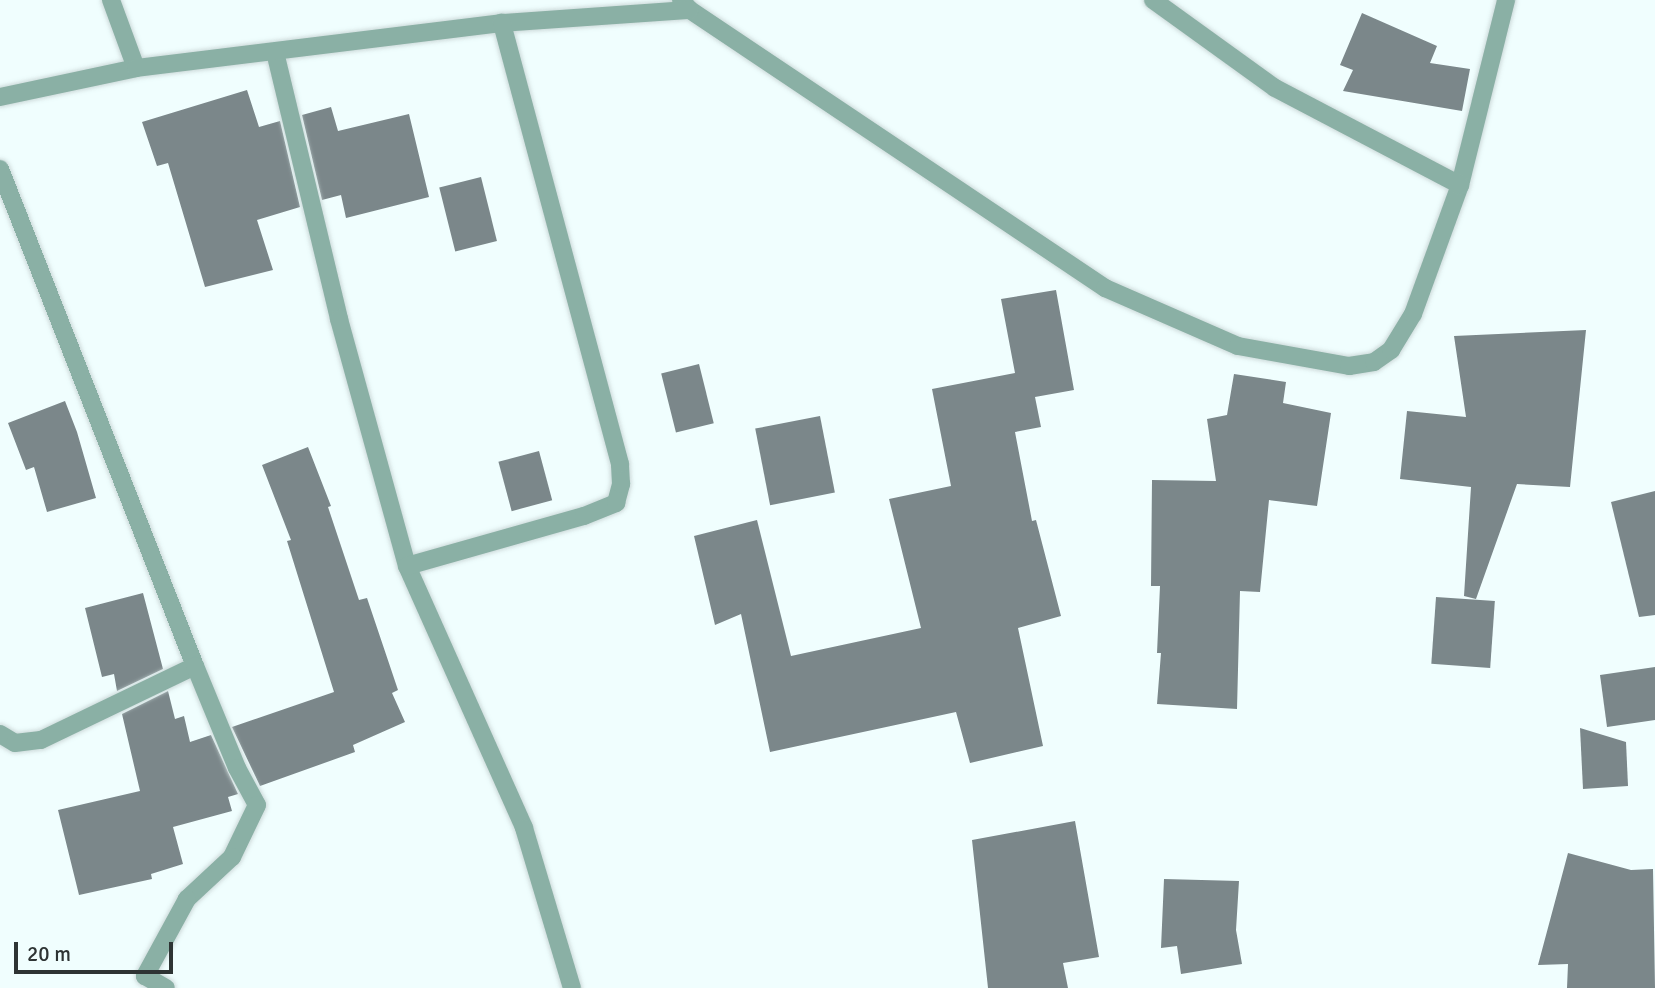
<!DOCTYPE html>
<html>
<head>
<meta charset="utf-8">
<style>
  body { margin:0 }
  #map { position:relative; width:1655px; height:988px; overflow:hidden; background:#f0fefe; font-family:Signika,sans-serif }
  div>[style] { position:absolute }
  .building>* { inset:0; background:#7b878a; transform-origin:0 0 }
  .roads { filter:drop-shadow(0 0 2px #cddada) drop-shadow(0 0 2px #cddada) }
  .street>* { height:18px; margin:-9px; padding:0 9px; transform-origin:9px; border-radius:9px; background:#8ab0a5 }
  span { translate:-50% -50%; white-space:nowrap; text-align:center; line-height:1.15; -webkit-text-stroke:6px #f0fefe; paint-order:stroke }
  .scale { position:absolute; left:14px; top:942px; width:159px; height:32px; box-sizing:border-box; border:4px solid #2e3434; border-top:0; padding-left:9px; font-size:21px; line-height:24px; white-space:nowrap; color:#2e3434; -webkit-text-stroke:5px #f0fefe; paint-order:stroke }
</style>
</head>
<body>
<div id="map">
  <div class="building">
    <div style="clip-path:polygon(1362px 13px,1437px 46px,1430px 63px,1470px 69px,1462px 111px,1343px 91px,1353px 70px,1340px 65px)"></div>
    <div style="clip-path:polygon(247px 90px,259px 127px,280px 121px,300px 207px,257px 220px,273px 270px,205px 287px,168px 163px,157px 166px,142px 122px)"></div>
    <div style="clip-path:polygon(331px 107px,338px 131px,409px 114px,429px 197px,346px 218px,341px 195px,322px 200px,302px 115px)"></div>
    <div style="left:481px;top:177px;width:66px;height:43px;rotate:76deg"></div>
    <div style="clip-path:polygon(1056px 290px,1074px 390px,1035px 397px,1041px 427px,1015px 432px,1032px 521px,1036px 520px,1061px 616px,1018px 628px,1043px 746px,970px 763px,956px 712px,770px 752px,741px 614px,715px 625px,694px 536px,757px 520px,791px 656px,921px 628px,889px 499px,951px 486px,932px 389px,1015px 373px,1001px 299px)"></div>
    <div style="clip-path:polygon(1586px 330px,1570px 487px,1517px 484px,1476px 599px,1464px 596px,1471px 487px,1400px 479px,1407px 411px,1466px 417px,1454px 336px)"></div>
    <div style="left:699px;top:364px;width:61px;height:39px;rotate:76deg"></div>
    <div style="clip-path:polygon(1234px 374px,1286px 382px,1283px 403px,1331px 413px,1317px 506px,1269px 500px,1260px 592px,1240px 591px,1237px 709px,1157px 704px,1161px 653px,1157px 653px,1160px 586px,1151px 586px,1152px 480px,1216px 481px,1207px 419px,1227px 415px)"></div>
    <div style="clip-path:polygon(65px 401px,77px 432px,96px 498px,47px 512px,34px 467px,26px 470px,8px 423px)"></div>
    <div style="left:820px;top:416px;width:78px;height:66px;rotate:79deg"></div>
    <div style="clip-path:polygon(308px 447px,331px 506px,328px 507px,359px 600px,367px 598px,398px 690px,392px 693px,405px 722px,353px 745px,355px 752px,260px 786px,232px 727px,334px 692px,287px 541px,291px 540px,262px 465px)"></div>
    <div style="left:539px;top:451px;width:51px;height:42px;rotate:75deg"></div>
    <div style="clip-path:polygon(1655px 491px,1655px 615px,1639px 617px,1611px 502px)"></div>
    <div style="clip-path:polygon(143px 593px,163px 669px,117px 691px,114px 674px,102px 677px,85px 608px)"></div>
    <div style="left:1436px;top:597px;width:59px;height:67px;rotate:4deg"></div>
    <div style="clip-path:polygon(1655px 667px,1655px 720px,1607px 727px,1600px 675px)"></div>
    <div style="clip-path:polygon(168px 691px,175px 719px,184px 716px,190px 742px,211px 735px,238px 794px,228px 797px,232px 811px,173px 827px,183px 864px,151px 874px,152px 879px,79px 895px,58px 810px,140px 791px,122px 714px)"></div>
    <div style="clip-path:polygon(1580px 728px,1626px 742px,1628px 786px,1583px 789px)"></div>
    <div style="clip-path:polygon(1075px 821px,1099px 957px,1063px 963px,1068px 988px,988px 988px,972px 840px)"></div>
    <div style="clip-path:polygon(1568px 853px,1631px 870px,1653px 869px,1655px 988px,1567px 988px,1568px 964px,1538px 965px)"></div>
    <div style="clip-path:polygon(1164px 879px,1239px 881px,1236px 930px,1242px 964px,1181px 974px,1177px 946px,1161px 948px)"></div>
  </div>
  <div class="roads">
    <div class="street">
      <div style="left:111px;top:0;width:72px;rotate:69.8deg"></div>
      <div style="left:681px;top:0;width:13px;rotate:48deg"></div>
      <div style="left:690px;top:10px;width:500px;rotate:33.8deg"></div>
      <div style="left:1105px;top:288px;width:145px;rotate:23.6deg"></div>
      <div style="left:1238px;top:346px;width:113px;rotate:10.2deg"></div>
      <div style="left:1349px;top:366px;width:25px;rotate:-9deg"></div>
      <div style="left:1374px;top:362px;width:21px;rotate:-35deg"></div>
      <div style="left:1391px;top:350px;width:42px;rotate:-58.6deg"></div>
      <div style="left:1413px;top:314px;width:137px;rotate:-70deg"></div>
      <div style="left:1460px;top:185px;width:191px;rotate:-76deg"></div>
      <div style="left:1153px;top:0;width:150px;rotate:35.8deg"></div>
      <div style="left:1275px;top:88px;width:209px;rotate:27.7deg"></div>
      <div style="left:275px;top:52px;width:275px;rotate:76.5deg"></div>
      <div style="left:339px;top:319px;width:256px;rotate:74.6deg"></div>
      <div style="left:407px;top:566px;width:287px;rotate:65.9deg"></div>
      <div style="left:524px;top:828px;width:167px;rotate:73.3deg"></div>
      <div style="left:0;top:97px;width:139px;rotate:-12deg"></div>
      <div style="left:136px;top:68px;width:369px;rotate:-7deg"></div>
      <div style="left:502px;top:23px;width:188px;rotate:-4deg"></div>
      <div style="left:0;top:169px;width:534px;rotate:68.58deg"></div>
      <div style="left:407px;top:566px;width:184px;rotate:-15.8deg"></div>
      <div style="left:584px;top:516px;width:35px;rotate:-22deg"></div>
      <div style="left:616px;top:503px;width:20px;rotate:-75deg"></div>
      <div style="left:621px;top:484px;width:20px;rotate:-93deg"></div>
      <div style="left:620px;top:464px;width:457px;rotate:-105deg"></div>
      <div style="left:0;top:734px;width:17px;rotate:31deg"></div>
      <div style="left:15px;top:743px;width:26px;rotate:-7deg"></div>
      <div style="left:41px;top:740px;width:171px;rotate:-25.7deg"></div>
      <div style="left:195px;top:666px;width:110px;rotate:67.6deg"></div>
      <div style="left:237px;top:768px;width:42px;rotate:61.6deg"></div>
      <div style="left:257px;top:805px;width:58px;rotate:115.7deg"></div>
      <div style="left:232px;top:857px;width:62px;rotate:137deg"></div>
      <div style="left:187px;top:899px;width:88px;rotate:118.6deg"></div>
      <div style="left:145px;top:976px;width:24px;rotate:30deg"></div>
    </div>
  </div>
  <div class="scale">20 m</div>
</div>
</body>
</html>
